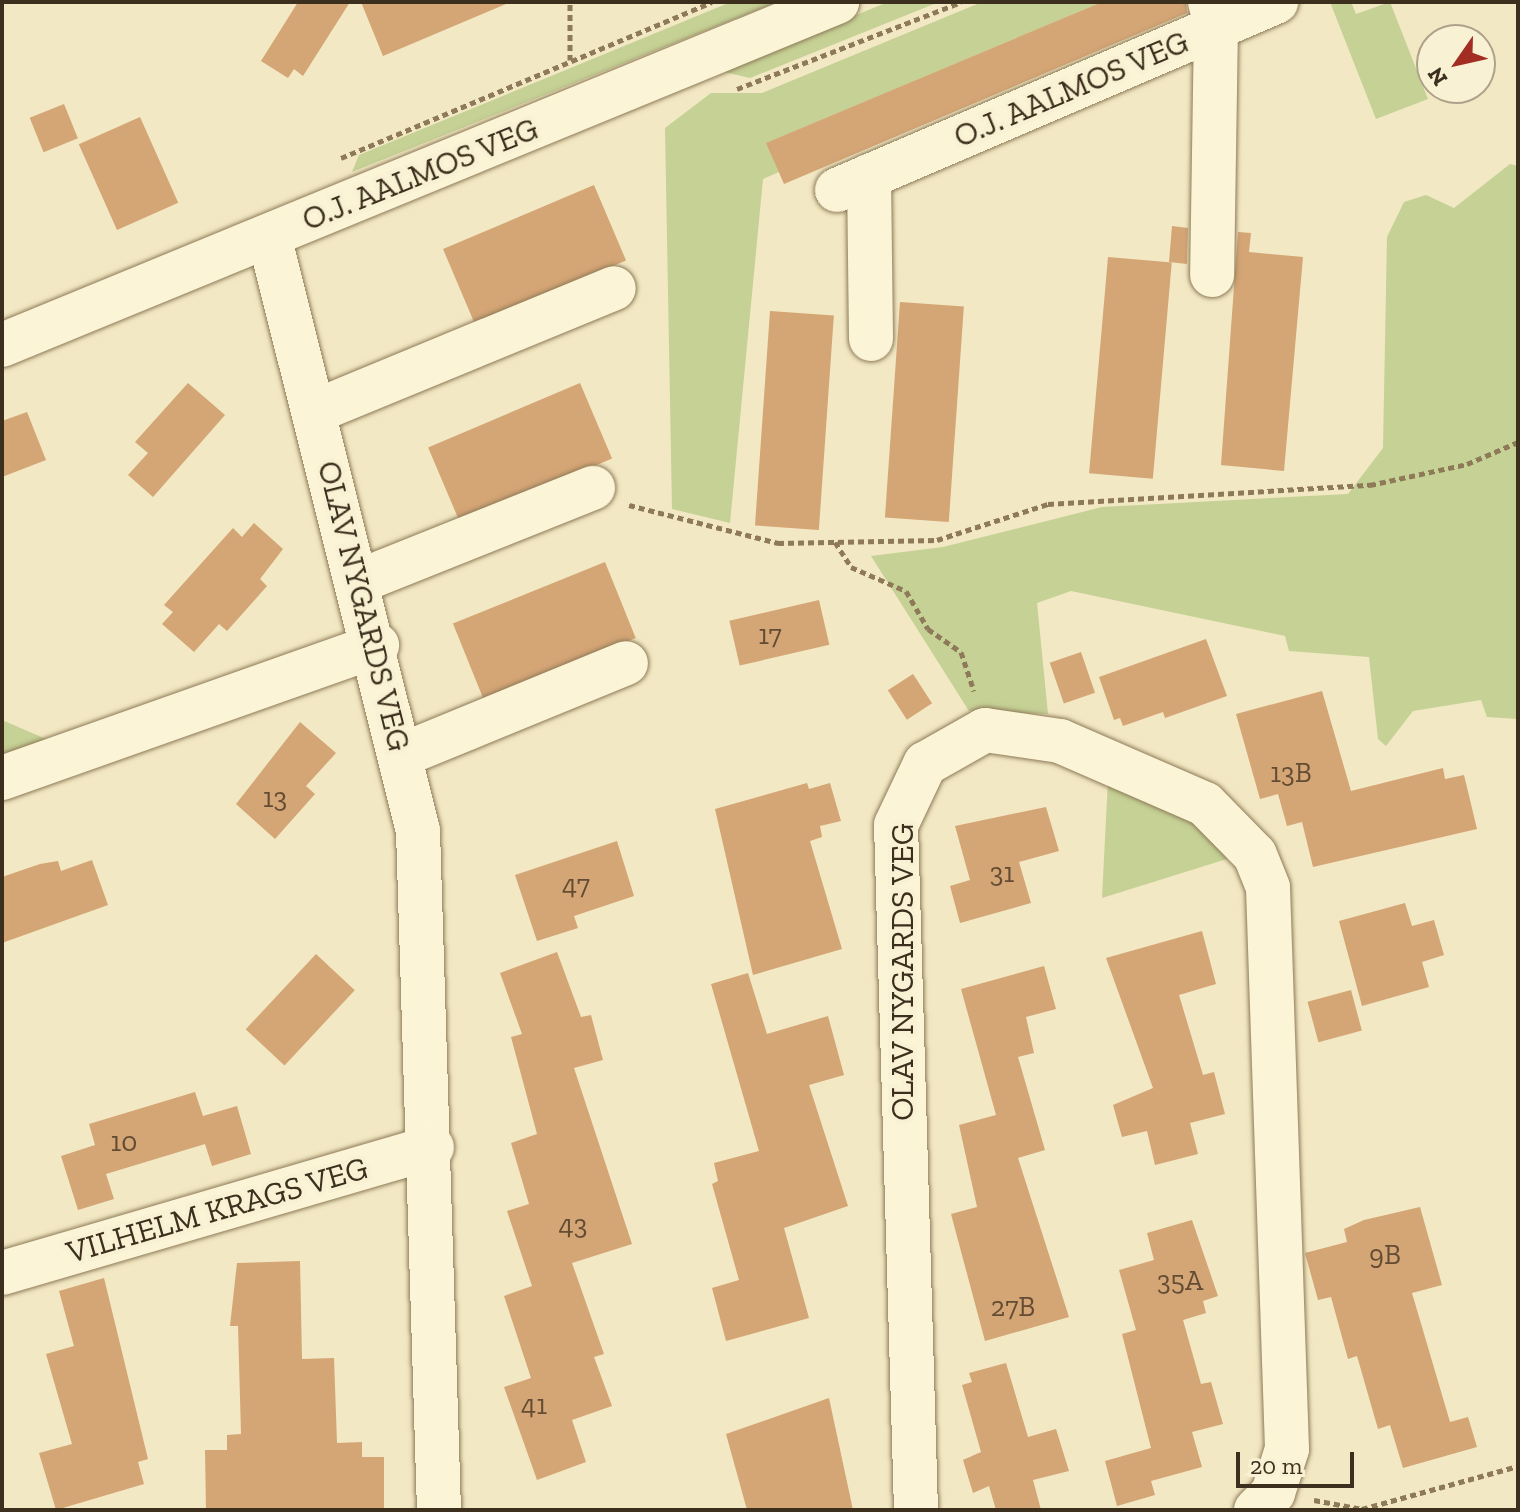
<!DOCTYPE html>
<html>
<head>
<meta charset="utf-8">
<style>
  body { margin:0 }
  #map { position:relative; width:1520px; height:1512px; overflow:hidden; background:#f2e8c3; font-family:"Zilla Slab",serif }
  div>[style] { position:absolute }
  .green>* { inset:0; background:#c5d195 }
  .building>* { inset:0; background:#d4a575; transform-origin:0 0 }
  .path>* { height:5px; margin-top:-2.5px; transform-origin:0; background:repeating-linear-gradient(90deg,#8e7a58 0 6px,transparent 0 10px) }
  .roads { filter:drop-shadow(0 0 2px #8e7a58) drop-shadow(0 0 2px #8e7a58) }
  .minor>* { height:44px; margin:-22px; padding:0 22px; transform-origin:22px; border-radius:22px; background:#fcf4d7 }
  span { translate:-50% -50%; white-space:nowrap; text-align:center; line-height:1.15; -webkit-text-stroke:8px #f9f1d3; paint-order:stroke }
  .number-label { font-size:28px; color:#634c33 }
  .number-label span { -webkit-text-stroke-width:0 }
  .street-label { font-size:32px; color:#3d2f1d }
  .frame { position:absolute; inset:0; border:4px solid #3d2f1d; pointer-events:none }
  .north { position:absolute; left:1416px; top:24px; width:80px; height:80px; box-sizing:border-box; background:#f9f1d3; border:2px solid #aea38a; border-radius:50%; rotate:236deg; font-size:22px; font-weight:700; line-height:32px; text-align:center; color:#3d2f1d }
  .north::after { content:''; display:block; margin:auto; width:28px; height:36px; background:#a32d22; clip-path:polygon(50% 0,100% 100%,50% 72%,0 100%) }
  .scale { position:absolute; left:1236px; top:1452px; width:118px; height:36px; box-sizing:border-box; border:4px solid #3d2f1d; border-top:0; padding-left:10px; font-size:24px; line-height:28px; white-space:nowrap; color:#3d2f1d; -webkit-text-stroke:6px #f9f1d3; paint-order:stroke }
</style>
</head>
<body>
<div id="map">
  <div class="green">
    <div style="clip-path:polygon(731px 2px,777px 2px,352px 172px,359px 155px)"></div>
    <div style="clip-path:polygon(888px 2px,939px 2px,750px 78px,720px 71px)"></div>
    <div style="clip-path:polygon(982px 2px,1102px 2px,767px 143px,779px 172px,763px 179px,730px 523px,672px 509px,665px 128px,711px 93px,762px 93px)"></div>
    <div style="clip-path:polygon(1330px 2px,1351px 2px,1356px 14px,1390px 2px,1428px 99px,1376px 119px)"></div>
    <div style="clip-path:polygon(1510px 164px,1518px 166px,1518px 719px,1487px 717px,1481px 700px,1413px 711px,1386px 746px,1378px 739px,1369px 657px,1289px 651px,1285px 636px,1071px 591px,1037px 603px,1048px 714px,969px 711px,871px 556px,943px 547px,1102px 507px,1348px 494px,1383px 448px,1387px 237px,1404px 202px,1426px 195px,1454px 208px)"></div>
    <div style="clip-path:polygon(2px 720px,39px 736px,58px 744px,2px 764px)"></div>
    <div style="clip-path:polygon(1108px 780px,1204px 828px,1230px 858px,1102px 898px)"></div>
  </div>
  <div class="building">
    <div style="clip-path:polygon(298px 2px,350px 2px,303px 76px,294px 69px,288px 78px,261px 61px)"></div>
    <div style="clip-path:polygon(361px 2px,505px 2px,506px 4px,383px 56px)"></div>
    <div style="clip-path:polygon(1102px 2px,1186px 2px,1187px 13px,784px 184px,766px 143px)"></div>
    <div style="left:64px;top:104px;width:37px;height:37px;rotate:68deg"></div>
    <div style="left:140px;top:117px;width:94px;height:67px;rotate:66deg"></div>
    <div style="left:594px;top:185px;width:82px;height:164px;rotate:67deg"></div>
    <div style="clip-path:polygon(1172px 226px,1188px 228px,1187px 264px,1169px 262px)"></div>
    <div style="clip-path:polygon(1238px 232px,1251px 233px,1249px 252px,1303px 257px,1284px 471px,1221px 465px)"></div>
    <div style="left:1108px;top:257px;width:64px;height:217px;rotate:5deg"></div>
    <div style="left:900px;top:302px;width:64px;height:216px;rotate:4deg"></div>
    <div style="left:770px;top:311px;width:64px;height:215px;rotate:4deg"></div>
    <div style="clip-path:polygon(188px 383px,225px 415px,153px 497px,128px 475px,148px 453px,135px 442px)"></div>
    <div style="left:580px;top:383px;width:82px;height:165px;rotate:67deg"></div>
    <div style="clip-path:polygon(27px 412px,46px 460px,2px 477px,2px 421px)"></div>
    <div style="clip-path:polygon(254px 523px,283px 549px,260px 579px,267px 586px,227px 631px,219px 624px,194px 652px,162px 624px,173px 612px,164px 605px,233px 528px,242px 537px)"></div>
    <div style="left:605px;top:562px;width:82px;height:164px;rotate:68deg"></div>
    <div style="left:819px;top:600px;width:46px;height:92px;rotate:77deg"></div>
    <div style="clip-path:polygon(1206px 639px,1227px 696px,1165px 718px,1163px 712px,1123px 726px,1120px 718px,1114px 720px,1099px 677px)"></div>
    <div style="left:1081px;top:652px;width:43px;height:33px;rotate:71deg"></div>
    <div style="left:913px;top:674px;width:35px;height:30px;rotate:57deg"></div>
    <div style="clip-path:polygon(1322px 691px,1351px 791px,1443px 768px,1445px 779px,1464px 775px,1477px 829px,1313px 867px,1302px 822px,1287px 826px,1278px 794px,1260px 799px,1236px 714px)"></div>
    <div style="clip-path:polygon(300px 722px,336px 753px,306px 786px,315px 794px,275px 839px,236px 804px)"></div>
    <div style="clip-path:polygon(807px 783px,809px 789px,830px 783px,841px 821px,820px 826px,822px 837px,810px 841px,842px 949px,753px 975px,715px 809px)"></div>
    <div style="clip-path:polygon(1046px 807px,1059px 851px,1019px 862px,1031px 903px,960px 923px,950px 886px,970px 880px,955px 826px)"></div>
    <div style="clip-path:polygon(617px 841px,634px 896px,574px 916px,578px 928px,537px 941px,515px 875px)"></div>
    <div style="clip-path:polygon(92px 860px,108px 905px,2px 943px,2px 877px,40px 864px,58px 861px,61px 871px)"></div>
    <div style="clip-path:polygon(1405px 903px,1412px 926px,1434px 920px,1444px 955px,1422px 962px,1429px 987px,1362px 1006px,1339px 921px)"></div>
    <div style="clip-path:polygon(1202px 931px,1216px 984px,1179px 995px,1203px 1075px,1214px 1072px,1225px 1114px,1190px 1123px,1198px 1154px,1155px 1165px,1147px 1131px,1122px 1137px,1113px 1105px,1153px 1088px,1106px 958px)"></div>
    <div style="clip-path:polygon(557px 952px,581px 1017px,591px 1015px,603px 1060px,574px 1068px,632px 1244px,572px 1263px,604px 1354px,594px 1357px,612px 1406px,572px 1420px,586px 1462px,537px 1480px,504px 1387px,531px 1378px,504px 1296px,532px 1286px,507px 1211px,529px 1204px,511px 1143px,537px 1134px,511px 1037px,522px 1034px,500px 973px)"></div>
    <div style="left:316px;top:954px;width:53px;height:103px;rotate:43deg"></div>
    <div style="clip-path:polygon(1044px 966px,1056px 1009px,1026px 1017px,1034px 1053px,1018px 1057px,1045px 1150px,1018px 1158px,1069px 1317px,985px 1341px,951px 1214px,977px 1207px,959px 1125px,996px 1115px,961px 989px)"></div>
    <div style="clip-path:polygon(748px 973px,767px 1034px,828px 1016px,844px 1075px,809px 1085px,848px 1206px,784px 1228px,809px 1318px,726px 1341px,712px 1288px,739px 1280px,712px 1184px,718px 1181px,714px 1163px,759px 1151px,711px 984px)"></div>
    <div style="left:1351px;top:990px;width:42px;height:45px;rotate:75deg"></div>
    <div style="clip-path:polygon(195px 1092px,203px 1116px,237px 1106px,251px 1154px,212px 1166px,205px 1144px,106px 1174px,114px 1199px,78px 1210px,61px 1156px,95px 1145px,89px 1124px)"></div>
    <div style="clip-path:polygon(1420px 1207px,1442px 1285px,1412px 1293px,1450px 1422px,1468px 1417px,1477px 1447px,1403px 1468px,1390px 1425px,1378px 1429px,1357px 1356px,1348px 1359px,1331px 1297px,1318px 1300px,1305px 1253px,1347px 1242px,1344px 1229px,1364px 1220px)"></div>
    <div style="clip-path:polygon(1192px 1220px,1218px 1296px,1203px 1301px,1206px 1313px,1183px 1320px,1201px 1384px,1211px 1382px,1223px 1424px,1192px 1432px,1202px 1467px,1151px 1481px,1155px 1495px,1117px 1506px,1105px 1461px,1151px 1448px,1122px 1334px,1136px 1330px,1119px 1270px,1154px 1260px,1147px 1233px)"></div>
    <div style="clip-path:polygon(300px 1261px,302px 1359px,334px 1358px,337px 1443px,362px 1442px,362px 1457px,384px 1457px,384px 1510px,206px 1510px,205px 1450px,227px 1450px,227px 1435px,241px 1434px,238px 1326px,230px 1326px,237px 1263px)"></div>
    <div style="clip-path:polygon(104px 1278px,148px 1459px,138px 1462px,144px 1484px,56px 1510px,39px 1453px,72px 1444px,46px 1354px,74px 1346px,59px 1291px)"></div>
    <div style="clip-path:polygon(1006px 1363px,1028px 1437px,1056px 1429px,1069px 1471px,1033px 1480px,1041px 1510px,996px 1510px,989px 1486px,973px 1493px,963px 1460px,981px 1452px,962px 1385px,972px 1382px,969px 1373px)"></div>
    <div style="clip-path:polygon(829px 1398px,853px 1510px,747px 1510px,726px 1434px)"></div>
  </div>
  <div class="path">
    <div style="left:570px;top:60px;width:58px;rotate:-90deg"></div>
    <div style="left:737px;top:89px;width:240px;rotate:-21.2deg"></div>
    <div style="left:341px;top:158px;width:402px;rotate:-22.8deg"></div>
    <div style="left:629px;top:505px;width:154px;rotate:14.3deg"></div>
    <div style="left:778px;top:543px;width:159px;rotate:-1.1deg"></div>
    <div style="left:937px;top:540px;width:117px;rotate:-18deg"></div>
    <div style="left:1048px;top:504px;width:323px;rotate:-3.4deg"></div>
    <div style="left:1370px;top:485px;width:99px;rotate:-12.2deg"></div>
    <div style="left:1467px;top:464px;width:56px;rotate:-23.3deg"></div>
    <div style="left:835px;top:542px;width:30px;rotate:57deg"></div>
    <div style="left:851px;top:567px;width:60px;rotate:23.6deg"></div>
    <div style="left:906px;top:591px;width:44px;rotate:59.9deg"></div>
    <div style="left:928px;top:629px;width:40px;rotate:34.9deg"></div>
    <div style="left:961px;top:652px;width:41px;rotate:71.6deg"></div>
    <div style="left:1314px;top:1500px;width:49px;rotate:10.6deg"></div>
    <div style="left:1362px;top:1509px;width:162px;rotate:-15.4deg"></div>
  </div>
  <div class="roads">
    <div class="minor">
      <div style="left:1210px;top:2px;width:25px;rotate:76deg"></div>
      <div style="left:1216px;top:26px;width:249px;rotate:90.9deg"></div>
      <div style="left:869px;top:176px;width:163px;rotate:89.3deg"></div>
      <div style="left:837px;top:190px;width:478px;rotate:-23.2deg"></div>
      <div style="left:269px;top:236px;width:613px;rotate:75.94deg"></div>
      <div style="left:418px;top:831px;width:679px;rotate:88.23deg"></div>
      <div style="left:2px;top:345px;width:903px;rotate:-22.33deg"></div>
      <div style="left:316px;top:411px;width:322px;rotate:-22.4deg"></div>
      <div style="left:360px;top:581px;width:251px;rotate:-21.8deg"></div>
      <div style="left:402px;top:755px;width:242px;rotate:-22.3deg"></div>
      <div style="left:2px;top:778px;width:398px;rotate:-19.5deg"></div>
      <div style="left:2px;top:1273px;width:448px;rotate:-16.3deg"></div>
      <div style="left:916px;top:1510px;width:685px;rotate:-91.67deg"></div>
      <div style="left:896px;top:825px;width:68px;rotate:-64.6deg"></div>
      <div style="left:925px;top:764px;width:69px;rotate:-29.5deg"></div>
      <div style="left:985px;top:730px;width:76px;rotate:8.3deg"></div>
      <div style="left:1060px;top:741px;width:158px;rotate:23.5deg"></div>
      <div style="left:1205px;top:804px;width:71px;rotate:45.6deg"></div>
      <div style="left:1255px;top:855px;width:35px;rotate:68deg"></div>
      <div style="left:1268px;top:888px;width:561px;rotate:88.06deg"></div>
      <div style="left:1287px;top:1449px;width:46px;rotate:107.7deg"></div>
      <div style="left:1273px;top:1493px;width:24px;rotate:135deg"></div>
    </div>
  </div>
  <div class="number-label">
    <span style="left:770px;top:635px">17</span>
    <span style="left:1291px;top:773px">13B</span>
    <span style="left:275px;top:798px">13</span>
    <span style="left:1002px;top:873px">31</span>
    <span style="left:576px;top:885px">47</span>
    <span style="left:124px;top:1142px">10</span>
    <span style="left:573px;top:1225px">43</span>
    <span style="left:1385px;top:1255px">9B</span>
    <span style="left:1180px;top:1281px">35A</span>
    <span style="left:1013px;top:1307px">27B</span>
    <span style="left:534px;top:1405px">41</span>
  </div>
  <div class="street-label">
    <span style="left:1071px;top:89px;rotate:-23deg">O.J. AALMOS VEG</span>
    <span style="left:420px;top:174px;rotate:-22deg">O.J. AALMOS VEG</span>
    <span style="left:364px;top:606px;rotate:76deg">OLAV NYGARDS VEG</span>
    <span style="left:902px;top:972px;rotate:-90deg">OLAV NYGARDS VEG</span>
    <span style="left:217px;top:1210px;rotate:-16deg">VILHELM KRAGS VEG</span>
  </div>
  <div class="frame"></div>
  <div class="north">N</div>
  <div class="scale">20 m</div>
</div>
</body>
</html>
